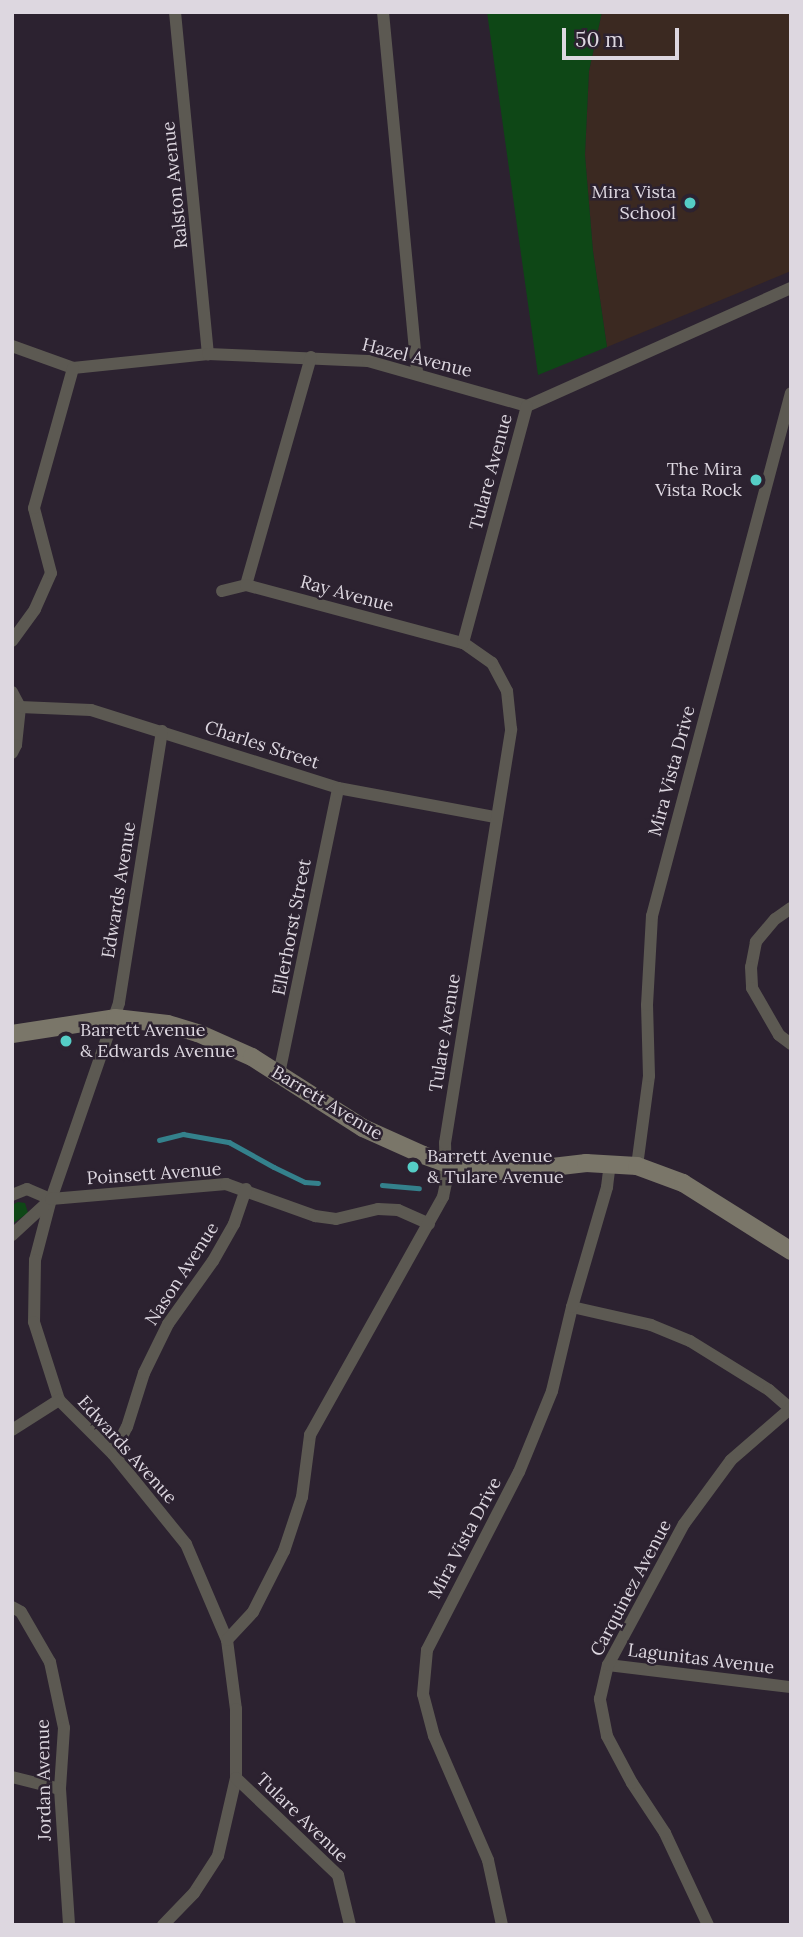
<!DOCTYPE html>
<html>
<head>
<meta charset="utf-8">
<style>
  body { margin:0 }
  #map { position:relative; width:803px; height:1937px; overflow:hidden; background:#2c2230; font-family:Lora,serif }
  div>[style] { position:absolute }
  .education>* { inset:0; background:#3b2921 }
  .green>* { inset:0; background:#0e4716 }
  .stream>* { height:4.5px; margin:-2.25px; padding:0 2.25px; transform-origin:2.25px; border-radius:2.25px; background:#34818c }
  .street>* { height:12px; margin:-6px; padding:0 6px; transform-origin:6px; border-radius:6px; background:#5c5952 }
  .secondary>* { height:18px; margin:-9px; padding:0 9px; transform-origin:9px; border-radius:9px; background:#7a7669 }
  .dots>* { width:19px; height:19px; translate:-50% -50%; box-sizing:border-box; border:4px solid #2c2230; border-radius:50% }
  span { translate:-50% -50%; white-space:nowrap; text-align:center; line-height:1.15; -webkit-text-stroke:5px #2c2230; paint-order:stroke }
  .street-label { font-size:18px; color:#ddd7e0 }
  .poi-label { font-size:18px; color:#ddd7e0 }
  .right { translate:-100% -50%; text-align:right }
  .left { translate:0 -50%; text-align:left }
  .frame { position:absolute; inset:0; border:14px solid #ddd7e0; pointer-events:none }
  .scale { position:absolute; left:562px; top:28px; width:117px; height:32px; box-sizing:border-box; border:4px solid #ddd7e0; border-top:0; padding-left:9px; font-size:21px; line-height:24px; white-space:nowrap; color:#ddd7e0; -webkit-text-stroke:5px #2c2230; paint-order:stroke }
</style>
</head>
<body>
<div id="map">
  <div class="education">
    <div style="clip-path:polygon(602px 12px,791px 12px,791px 271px,607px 347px,593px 251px,585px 155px,589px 71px)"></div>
  </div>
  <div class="green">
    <div style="clip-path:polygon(487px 12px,602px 12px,589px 71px,585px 155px,593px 251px,607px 347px,538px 375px)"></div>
    <div style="clip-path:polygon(18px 1202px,25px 1203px,28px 1213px,12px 1224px,12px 1205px)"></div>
  </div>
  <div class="stream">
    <div style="left:159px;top:1140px;width:25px;rotate:-14deg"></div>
    <div style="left:183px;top:1134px;width:47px;rotate:9.9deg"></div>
    <div style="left:229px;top:1142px;width:51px;rotate:29.1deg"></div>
    <div style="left:274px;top:1167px;width:34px;rotate:26deg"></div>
    <div style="left:305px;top:1182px;width:13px;rotate:4deg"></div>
    <div style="left:382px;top:1185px;width:37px;rotate:5deg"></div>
  </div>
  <div class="street">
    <div style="left:175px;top:12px;width:344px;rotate:84.5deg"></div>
    <div style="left:383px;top:12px;width:364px;rotate:84.6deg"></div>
    <div style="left:12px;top:346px;width:65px;rotate:19.8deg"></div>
    <div style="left:73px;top:368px;width:136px;rotate:-5.9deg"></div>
    <div style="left:208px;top:354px;width:160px;rotate:2.5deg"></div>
    <div style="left:368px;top:361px;width:165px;rotate:15.8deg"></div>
    <div style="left:527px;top:406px;width:289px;rotate:-24.1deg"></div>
    <div style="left:246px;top:585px;width:237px;rotate:-74.1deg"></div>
    <div style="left:222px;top:591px;width:25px;rotate:-14deg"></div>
    <div style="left:246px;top:585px;width:225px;rotate:15deg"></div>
    <div style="left:12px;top:641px;width:39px;rotate:-54deg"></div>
    <div style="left:35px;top:609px;width:39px;rotate:-66deg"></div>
    <div style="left:51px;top:573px;width:67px;rotate:-104.7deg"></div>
    <div style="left:34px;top:508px;width:145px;rotate:-74.4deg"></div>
    <div style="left:12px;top:692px;width:17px;rotate:62deg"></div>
    <div style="left:20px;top:707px;width:38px;rotate:96deg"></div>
    <div style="left:16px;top:745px;width:9px;rotate:117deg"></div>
    <div style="left:20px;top:707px;width:71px;rotate:2.4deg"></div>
    <div style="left:91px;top:710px;width:259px;rotate:17.5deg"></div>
    <div style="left:338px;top:788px;width:160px;rotate:10.5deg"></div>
    <div style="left:162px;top:731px;width:275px;rotate:99deg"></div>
    <div style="left:119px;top:1003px;width:207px;rotate:109.1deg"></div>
    <div style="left:51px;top:1199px;width:63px;rotate:104.7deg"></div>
    <div style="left:35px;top:1260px;width:62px;rotate:90.9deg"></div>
    <div style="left:34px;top:1322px;width:82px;rotate:72.2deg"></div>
    <div style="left:59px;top:1400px;width:76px;rotate:45deg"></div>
    <div style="left:113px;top:1454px;width:116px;rotate:51deg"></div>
    <div style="left:186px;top:1544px;width:104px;rotate:66.9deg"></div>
    <div style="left:227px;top:1640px;width:70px;rotate:82.6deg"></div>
    <div style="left:236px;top:1709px;width:69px;rotate:90deg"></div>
    <div style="left:236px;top:1778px;width:80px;rotate:103deg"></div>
    <div style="left:218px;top:1856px;width:44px;rotate:123deg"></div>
    <div style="left:194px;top:1893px;width:45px;rotate:134.1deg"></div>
    <div style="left:791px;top:908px;width:19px;rotate:145deg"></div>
    <div style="left:775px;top:919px;width:30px;rotate:130deg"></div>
    <div style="left:756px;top:942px;width:25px;rotate:101deg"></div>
    <div style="left:751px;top:967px;width:21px;rotate:87deg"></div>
    <div style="left:752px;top:988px;width:54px;rotate:60.1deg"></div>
    <div style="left:779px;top:1035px;width:15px;rotate:37deg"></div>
    <div style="left:279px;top:1074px;width:292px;rotate:-78.3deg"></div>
    <div style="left:637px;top:1166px;width:91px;rotate:-82.4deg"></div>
    <div style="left:649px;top:1076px;width:71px;rotate:-91.6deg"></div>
    <div style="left:647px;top:1005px;width:89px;rotate:-86.8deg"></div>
    <div style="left:652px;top:916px;width:541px;rotate:-75.12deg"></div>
    <div style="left:12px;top:1195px;width:16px;rotate:-22deg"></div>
    <div style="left:27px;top:1189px;width:26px;rotate:23deg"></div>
    <div style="left:12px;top:1235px;width:53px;rotate:-42.7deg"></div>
    <div style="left:51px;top:1199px;width:176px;rotate:-4.9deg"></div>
    <div style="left:226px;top:1184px;width:95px;rotate:19.8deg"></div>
    <div style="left:315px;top:1216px;width:21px;rotate:8deg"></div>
    <div style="left:336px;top:1219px;width:43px;rotate:-13.4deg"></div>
    <div style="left:378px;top:1209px;width:20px;rotate:3deg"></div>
    <div style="left:398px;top:1210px;width:34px;rotate:24deg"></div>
    <div style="left:572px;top:1307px;width:81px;rotate:12.8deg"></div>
    <div style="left:651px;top:1325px;width:42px;rotate:22.3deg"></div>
    <div style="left:690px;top:1341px;width:93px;rotate:31.8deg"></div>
    <div style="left:769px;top:1390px;width:28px;rotate:41deg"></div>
    <div style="left:12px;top:1430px;width:56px;rotate:-32.6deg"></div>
    <div style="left:113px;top:1454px;width:30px;rotate:-63deg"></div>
    <div style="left:127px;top:1427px;width:57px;rotate:-72.5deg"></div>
    <div style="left:144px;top:1373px;width:55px;rotate:-63.9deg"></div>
    <div style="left:168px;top:1324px;width:77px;rotate:-54.5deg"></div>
    <div style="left:213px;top:1261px;width:43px;rotate:-60.4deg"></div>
    <div style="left:234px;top:1224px;width:37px;rotate:-71deg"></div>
    <div style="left:12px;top:1607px;width:10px;rotate:29deg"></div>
    <div style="left:21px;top:1612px;width:58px;rotate:59.9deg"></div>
    <div style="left:50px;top:1662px;width:67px;rotate:78deg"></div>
    <div style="left:64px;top:1728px;width:61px;rotate:93.8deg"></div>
    <div style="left:60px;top:1789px;width:136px;rotate:86.2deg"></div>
    <div style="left:227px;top:1640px;width:38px;rotate:-47deg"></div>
    <div style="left:253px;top:1612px;width:68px;rotate:-63.1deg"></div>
    <div style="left:284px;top:1551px;width:57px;rotate:-71.6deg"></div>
    <div style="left:302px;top:1497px;width:63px;rotate:-82.6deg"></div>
    <div style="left:310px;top:1435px;width:273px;rotate:-60.8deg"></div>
    <div style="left:443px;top:1197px;width:14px;rotate:-78deg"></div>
    <div style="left:446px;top:1183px;width:40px;rotate:-91.4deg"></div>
    <div style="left:445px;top:1143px;width:419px;rotate:-80.9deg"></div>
    <div style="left:511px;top:729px;width:38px;rotate:-96deg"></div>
    <div style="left:507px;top:691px;width:32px;rotate:-118deg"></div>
    <div style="left:492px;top:663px;width:35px;rotate:-145deg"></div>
    <div style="left:463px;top:643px;width:245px;rotate:-74.9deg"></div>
    <div style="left:608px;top:1665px;width:184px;rotate:6.9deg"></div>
    <div style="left:12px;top:1777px;width:49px;rotate:14deg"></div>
    <div style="left:236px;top:1778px;width:141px;rotate:43.6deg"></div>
    <div style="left:338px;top:1875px;width:51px;rotate:76.5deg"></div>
    <div style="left:502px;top:1925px;width:66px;rotate:-102.2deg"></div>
    <div style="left:488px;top:1860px;width:135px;rotate:-113.5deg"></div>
    <div style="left:434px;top:1736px;width:43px;rotate:-104.7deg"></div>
    <div style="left:423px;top:1694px;width:44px;rotate:-84.8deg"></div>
    <div style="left:427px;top:1650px;width:200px;rotate:-62.7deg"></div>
    <div style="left:519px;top:1472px;width:87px;rotate:-67.8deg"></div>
    <div style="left:552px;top:1391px;width:86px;rotate:-76.6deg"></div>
    <div style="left:572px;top:1307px;width:125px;rotate:-73.7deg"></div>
    <div style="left:607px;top:1187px;width:24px;rotate:-83deg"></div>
    <div style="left:708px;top:1925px;width:102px;rotate:-115.1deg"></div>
    <div style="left:665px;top:1833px;width:60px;rotate:-123.4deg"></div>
    <div style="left:632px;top:1783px;width:53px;rotate:-118deg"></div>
    <div style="left:607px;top:1736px;width:38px;rotate:-101deg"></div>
    <div style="left:600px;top:1699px;width:35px;rotate:-77deg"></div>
    <div style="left:608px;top:1665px;width:160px;rotate:-61.7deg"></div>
    <div style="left:684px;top:1524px;width:79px;rotate:-53.7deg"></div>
    <div style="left:731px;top:1460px;width:79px;rotate:-40.9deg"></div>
  </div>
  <div class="secondary">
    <div style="left:12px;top:1034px;width:104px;rotate:-8.8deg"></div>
    <div style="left:115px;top:1018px;width:53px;rotate:6.5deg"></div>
    <div style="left:168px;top:1024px;width:31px;rotate:17deg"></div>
    <div style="left:198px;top:1033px;width:59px;rotate:24deg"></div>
    <div style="left:252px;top:1057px;width:132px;rotate:32.6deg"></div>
    <div style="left:363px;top:1128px;width:66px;rotate:24.2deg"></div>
    <div style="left:423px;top:1155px;width:45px;rotate:19.7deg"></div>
    <div style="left:465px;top:1170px;width:35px;rotate:5deg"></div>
    <div style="left:500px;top:1173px;width:87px;rotate:-6.6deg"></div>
    <div style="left:586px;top:1163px;width:51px;rotate:3.4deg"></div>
    <div style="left:637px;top:1166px;width:49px;rotate:20.3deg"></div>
    <div style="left:683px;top:1183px;width:128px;rotate:32.2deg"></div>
  </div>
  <div class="dots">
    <div style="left:690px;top:203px;background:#55cdc6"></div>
    <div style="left:756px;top:480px;background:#55cdc6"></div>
    <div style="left:66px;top:1041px;background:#55cdc6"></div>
    <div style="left:413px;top:1167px;background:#55cdc6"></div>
  </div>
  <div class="street-label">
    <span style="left:175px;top:185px;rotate:-96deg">Ralston Avenue</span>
    <span style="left:417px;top:358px;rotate:14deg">Hazel Avenue</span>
    <span style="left:491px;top:472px;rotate:-75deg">Tulare Avenue</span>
    <span style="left:347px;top:594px;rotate:15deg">Ray Avenue</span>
    <span style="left:262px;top:745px;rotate:18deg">Charles Street</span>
    <span style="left:672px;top:771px;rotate:-75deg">Mira Vista Drive</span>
    <span style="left:119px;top:890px;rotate:-81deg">Edwards Avenue</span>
    <span style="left:292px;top:927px;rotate:-79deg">Ellerhorst Street</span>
    <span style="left:445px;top:1033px;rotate:-81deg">Tulare Avenue</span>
    <span style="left:327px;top:1103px;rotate:31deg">Barrett Avenue</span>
    <span style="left:154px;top:1174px;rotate:-4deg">Poinsett Avenue</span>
    <span style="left:182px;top:1274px;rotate:-57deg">Nason Avenue</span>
    <span style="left:127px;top:1450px;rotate:48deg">Edwards Avenue</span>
    <span style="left:465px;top:1538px;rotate:-62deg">Mira Vista Drive</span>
    <span style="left:631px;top:1588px;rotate:-62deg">Carquinez Avenue</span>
    <span style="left:701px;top:1659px;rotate:7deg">Lagunitas Avenue</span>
    <span style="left:44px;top:1780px;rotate:-91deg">Jordan Avenue</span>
    <span style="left:302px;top:1818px;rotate:44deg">Tulare Avenue</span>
  </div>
  <div class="poi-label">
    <span class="right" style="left:676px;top:203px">Mira Vista<br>School</span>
    <span class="right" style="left:742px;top:480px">The Mira<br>Vista Rock</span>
    <span class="left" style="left:80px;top:1041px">Barrett Avenue<br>&amp; Edwards Avenue</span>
    <span class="left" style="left:427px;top:1167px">Barrett Avenue<br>&amp; Tulare Avenue</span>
  </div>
  <div class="frame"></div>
  <div class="scale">50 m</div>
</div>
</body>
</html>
